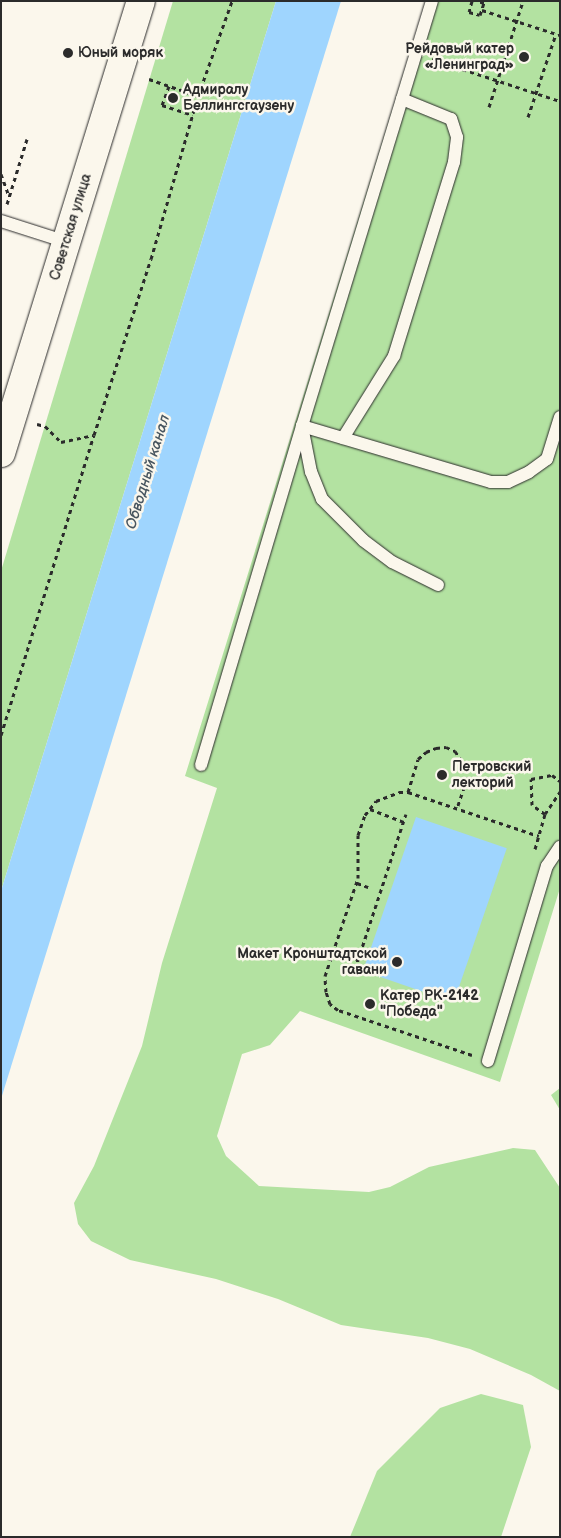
<!DOCTYPE html>
<html>
<head>
<meta charset="utf-8">
<style>
  body { margin:0 }
  #map { position:relative; width:561px; height:1538px; overflow:hidden; background:#fbf7ec; font-family:"Balsamiq Sans",sans-serif }
  div>[style] { position:absolute }
  .green>* { inset:0; background:#b3e2a1 }
  .water>* { inset:0; background:#9fd5fe; transform-origin:0 0 }
  .path>* { height:3px; margin-top:-1.5px; transform-origin:0; background:repeating-linear-gradient(90deg,#2b2b2b 0 4px,transparent 0 8px) }
  .roads { filter:drop-shadow(0 0 1px #2b2b2b) drop-shadow(0 0 1px #2b2b2b) }
  .service>* { height:12px; margin:-6px; padding:0 6px; transform-origin:6px; border-radius:6px; background:#fbf7ec }
  .tertiary>* { height:28px; margin:-14px; padding:0 14px; transform-origin:14px; border-radius:14px; background:#fbf7ec }
  .dots>* { width:14px; height:14px; translate:-50% -50%; box-sizing:border-box; border:2px solid #fbf7ec; border-radius:50% }
  span { translate:-50% -50%; white-space:nowrap; text-align:center; line-height:1.15; -webkit-text-stroke:5px #fbf7ec; paint-order:stroke }
  .poi-label { font-size:14px; color:#2b2b2b; font-weight:700 }
  .right { translate:-100% -50%; text-align:right }
  .left { translate:0 -50%; text-align:left }
  .street-label { font-size:14px; color:#2b2b2b }
  .water-label { font-size:15px; color:#485660; font-style:italic }
  .frame { position:absolute; inset:0; border:2px solid #2b2b2b; pointer-events:none }
</style>
</head>
<body>
<div id="map">
  <div class="green">
    <div style="clip-path:polygon(173px 1px,276px 1px,1px 891px,1px 571px)"></div>
    <div style="clip-path:polygon(426px 1px,560px 1px,560px 888px,500px 1082px,300px 1011px,270px 1045px,242px 1054px,217px 1136px,226px 1156px,259px 1186px,369px 1192px,390px 1187px,429px 1167px,513px 1148px,535px 1150px,560px 1188px,560px 1391px,531px 1375px,470px 1349px,428px 1338px,341px 1325px,278px 1299px,216px 1279px,130px 1260px,91px 1241px,78px 1224px,74px 1203px,94px 1166px,142px 1046px,162px 963px,217px 788px,185px 776px)"></div>
    <div style="clip-path:polygon(560px 1088px,560px 1110px,551px 1095px)"></div>
    <div style="clip-path:polygon(481px 1394px,523px 1405px,531px 1447px,501px 1537px,350px 1537px,377px 1471px,440px 1408px)"></div>
  </div>
  <div class="water">
    <div style="clip-path:polygon(276px 1px,341px 1px,1px 1099px,1px 891px)"></div>
    <div style="left:416px;top:817px;width:96px;height:163px;rotate:19deg"></div>
  </div>
  <div class="path">
    <div style="left:472px;top:1px;width:11px;rotate:105deg"></div>
    <div style="left:469px;top:12px;width:11px;rotate:15deg"></div>
    <div style="left:480px;top:15px;width:13px;rotate:-72deg"></div>
    <div style="left:484px;top:3px;width:6px;rotate:-162deg"></div>
    <div style="left:482px;top:10px;width:82px;rotate:17.8deg"></div>
    <div style="left:432px;top:59px;width:135px;rotate:18.2deg"></div>
    <div style="left:149px;top:79px;width:52px;rotate:19.1deg"></div>
    <div style="left:169px;top:86px;width:20px;rotate:110deg"></div>
    <div style="left:162px;top:105px;width:32px;rotate:18deg"></div>
    <div style="left:489px;top:107px;width:111px;rotate:-72.2deg"></div>
    <div style="left:528px;top:117px;width:88px;rotate:-71.4deg"></div>
    <div style="left:1px;top:174px;width:23px;rotate:70deg"></div>
    <div style="left:7px;top:204px;width:68px;rotate:-72.9deg"></div>
    <div style="left:37px;top:424px;width:8px;rotate:14deg"></div>
    <div style="left:45px;top:426px;width:23px;rotate:45deg"></div>
    <div style="left:61px;top:442px;width:33px;rotate:-12deg"></div>
    <div style="left:1px;top:735px;width:314px;rotate:-72.8deg"></div>
    <div style="left:94px;top:435px;width:185px;rotate:-72.1deg"></div>
    <div style="left:151px;top:259px;width:170px;rotate:-73.9deg"></div>
    <div style="left:198px;top:96px;width:101px;rotate:-70.3deg"></div>
    <div style="left:408px;top:792px;width:34px;rotate:-73deg"></div>
    <div style="left:418px;top:759px;width:11px;rotate:-41deg"></div>
    <div style="left:426px;top:752px;width:11px;rotate:-22deg"></div>
    <div style="left:436px;top:748px;width:10px;rotate:-6deg"></div>
    <div style="left:446px;top:747px;width:10px;rotate:24deg"></div>
    <div style="left:455px;top:751px;width:22px;rotate:56deg"></div>
    <div style="left:467px;top:769px;width:10px;rotate:90deg"></div>
    <div style="left:467px;top:779px;width:31px;rotate:109deg"></div>
    <div style="left:370px;top:809px;width:36px;rotate:21deg"></div>
    <div style="left:545px;top:814px;width:16px;rotate:-145deg"></div>
    <div style="left:532px;top:805px;width:26px;rotate:-92deg"></div>
    <div style="left:531px;top:779px;width:21px;rotate:-11deg"></div>
    <div style="left:552px;top:775px;width:10px;rotate:37deg"></div>
    <div style="left:535px;top:849px;width:36px;rotate:-74deg"></div>
    <div style="left:545px;top:814px;width:27px;rotate:-56deg"></div>
    <div style="left:357px;top:883px;width:12px;rotate:20deg"></div>
    <div style="left:333px;top:950px;width:27px;rotate:20deg"></div>
    <div style="left:355px;top:969px;width:163px;rotate:-71.8deg"></div>
    <div style="left:472px;top:1055px;width:141px;rotate:-161.4deg"></div>
    <div style="left:338px;top:1010px;width:10px;rotate:-143deg"></div>
    <div style="left:330px;top:1004px;width:13px;rotate:-108deg"></div>
    <div style="left:326px;top:992px;width:16px;rotate:-94deg"></div>
    <div style="left:325px;top:976px;width:103px;rotate:-71.4deg"></div>
    <div style="left:358px;top:878px;width:43px;rotate:-90deg"></div>
    <div style="left:358px;top:835px;width:21px;rotate:-71deg"></div>
    <div style="left:365px;top:815px;width:18px;rotate:-52deg"></div>
    <div style="left:376px;top:801px;width:25px;rotate:-21deg"></div>
    <div style="left:399px;top:792px;width:9px"></div>
    <div style="left:408px;top:792px;width:138px;rotate:18.6deg"></div>
  </div>
  <div class="roads">
    <div class="service">
      <div style="left:1px;top:221px;width:69px;rotate:17.7deg"></div>
      <div style="left:343px;top:438px;width:97px;rotate:-58.1deg"></div>
      <div style="left:394px;top:356px;width:203px;rotate:-72.8deg"></div>
      <div style="left:454px;top:162px;width:25px;rotate:-83deg"></div>
      <div style="left:457px;top:137px;width:19px;rotate:-108deg"></div>
      <div style="left:451px;top:119px;width:53px;rotate:-157.8deg"></div>
      <div style="left:438px;top:585px;width:51px;rotate:-153.4deg"></div>
      <div style="left:392px;top:562px;width:36px;rotate:-143deg"></div>
      <div style="left:363px;top:540px;width:58px;rotate:-135deg"></div>
      <div style="left:322px;top:499px;width:29px;rotate:-112deg"></div>
      <div style="left:311px;top:472px;width:47px;rotate:-101.1deg"></div>
      <div style="left:302px;top:426px;width:197px;rotate:16.5deg"></div>
      <div style="left:491px;top:482px;width:17px"></div>
      <div style="left:508px;top:482px;width:23px;rotate:-25deg"></div>
      <div style="left:529px;top:472px;width:22px;rotate:-36deg"></div>
      <div style="left:547px;top:459px;width:44px;rotate:-72.8deg"></div>
      <div style="left:201px;top:765px;width:354px;rotate:-73.4deg"></div>
      <div style="left:302px;top:426px;width:444px;rotate:-73deg"></div>
      <div style="left:488px;top:1061px;width:204px;rotate:-73.2deg"></div>
      <div style="left:547px;top:866px;width:23px;rotate:-56deg"></div>
    </div>
    <div class="tertiary">
      <div style="left:1px;top:453px;width:473px;rotate:-72.8deg"></div>
    </div>
  </div>
  <div class="dots">
    <div style="left:68px;top:53px;background:#2b2b2b"></div>
    <div style="left:524px;top:57px;background:#2b2b2b"></div>
    <div style="left:173px;top:98px;background:#2b2b2b"></div>
    <div style="left:442px;top:775px;background:#2b2b2b"></div>
    <div style="left:397px;top:962px;background:#2b2b2b"></div>
    <div style="left:370px;top:1004px;background:#2b2b2b"></div>
  </div>
  <div class="poi-label">
    <span class="right" style="left:514px;top:57px">Рейдовый катер<br>«Ленинград»</span>
    <span class="left" style="left:78px;top:53px">Юный моряк</span>
    <span class="left" style="left:183px;top:98px">Адмиралу<br>Беллингсгаузену</span>
    <span class="left" style="left:452px;top:775px">Петровский<br>лекторий</span>
    <span class="right" style="left:387px;top:962px">Макет Кронштадтской<br>гавани</span>
    <span class="left" style="left:380px;top:1004px">Катер РК-2142<br>"Победа"</span>
  </div>
  <div class="street-label">
    <span style="left:71px;top:227px;rotate:-73deg">Советская улица</span>
  </div>
  <div class="water-label">
    <span style="left:148px;top:472px;rotate:-73deg">Обводный канал</span>
  </div>
  <div class="frame"></div>
</div>
</body>
</html>
